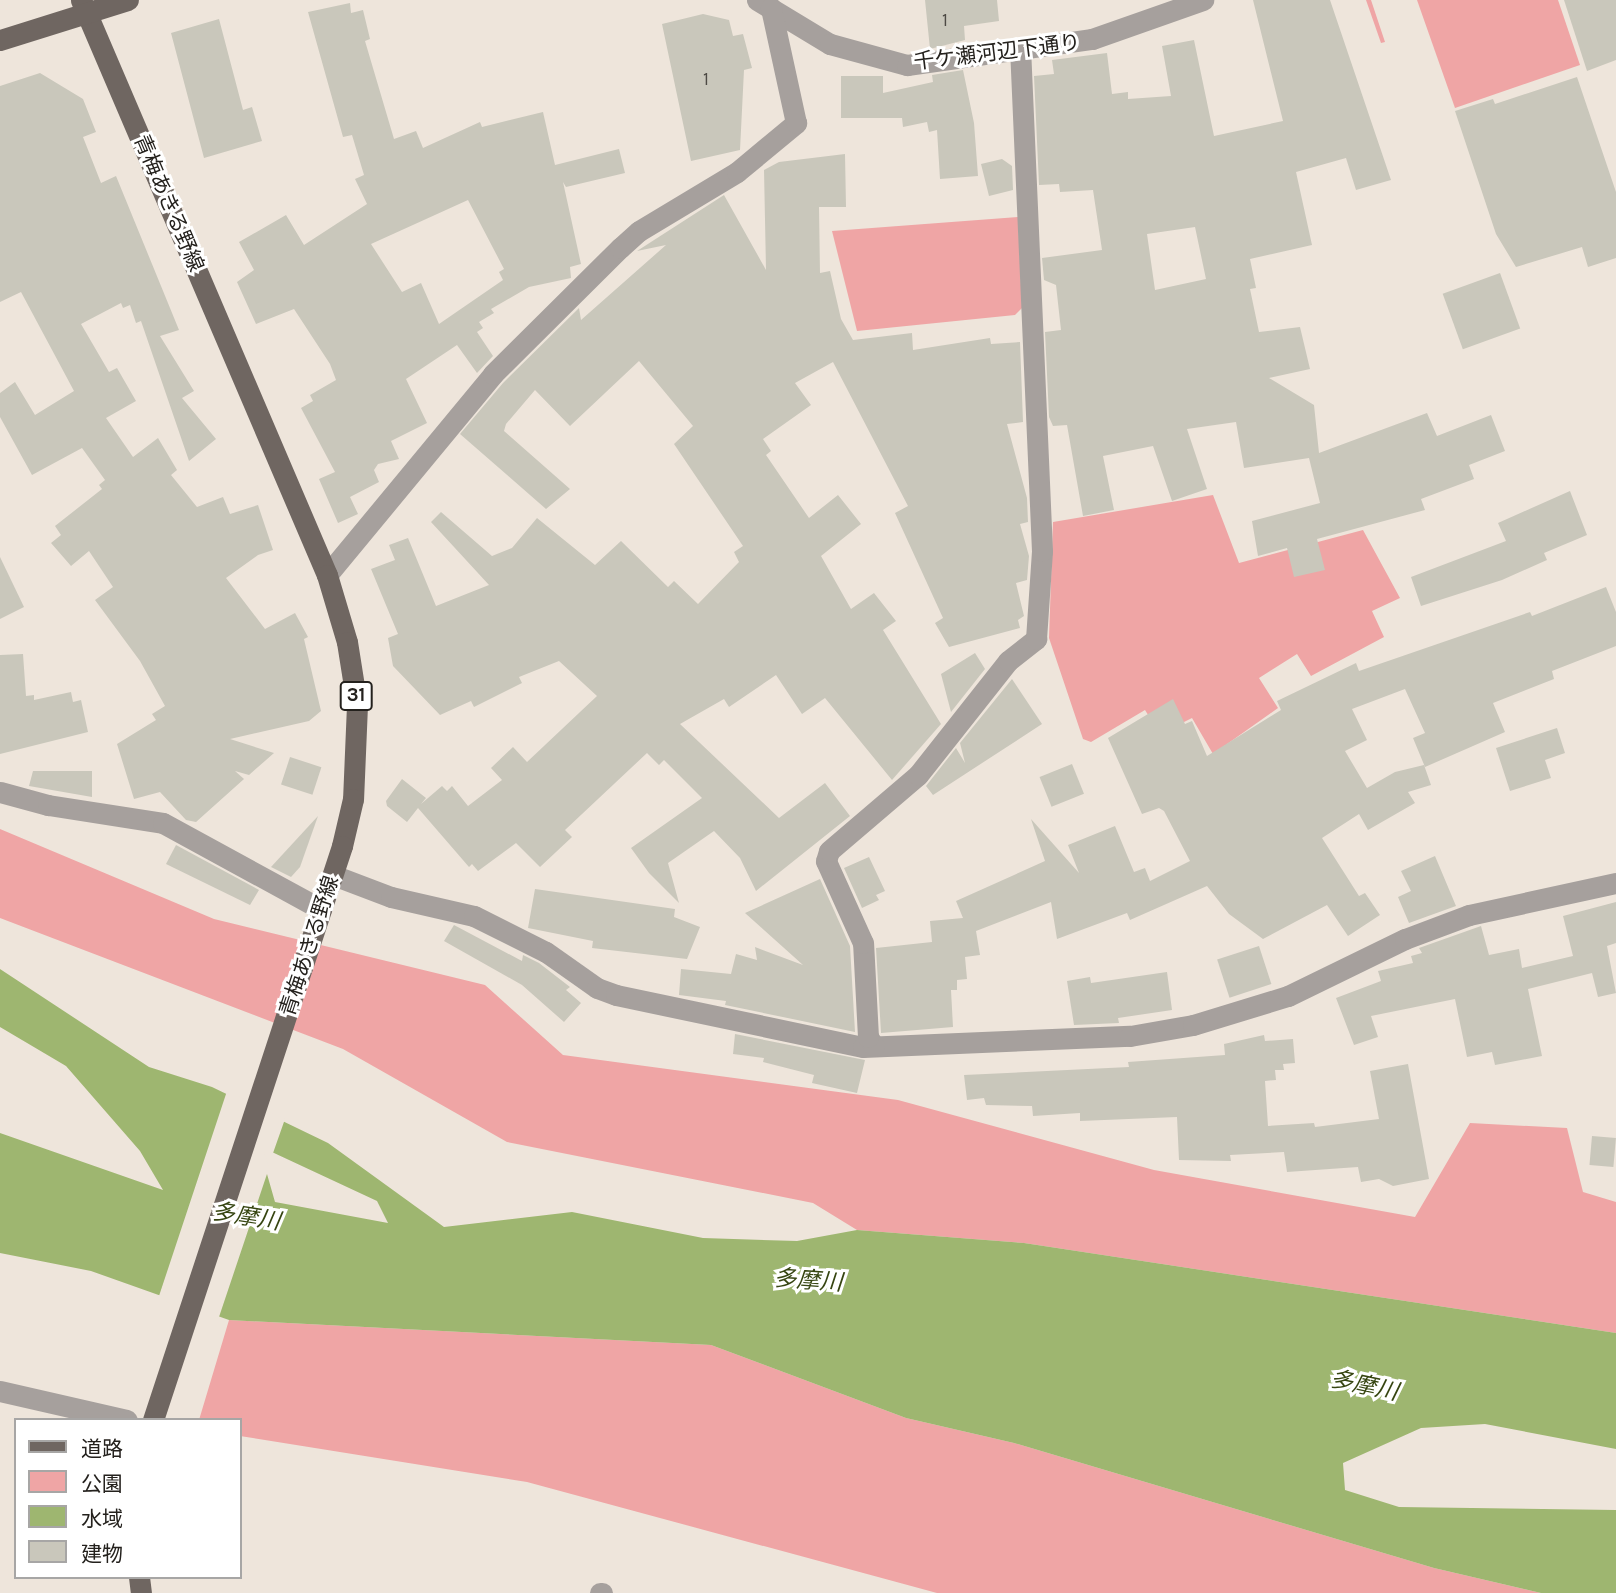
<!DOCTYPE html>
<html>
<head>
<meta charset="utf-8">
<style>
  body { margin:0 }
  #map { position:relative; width:1616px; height:1593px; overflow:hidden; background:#eee5db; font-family:Karla,"Noto Sans JP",sans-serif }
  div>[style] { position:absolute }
  .green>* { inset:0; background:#efa5a5 }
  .water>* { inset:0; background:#9eb670 }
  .pier>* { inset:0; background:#eee5db }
  .building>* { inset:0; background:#c9c7bb; transform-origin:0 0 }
  .minor>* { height:21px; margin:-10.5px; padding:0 10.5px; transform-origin:10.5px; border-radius:10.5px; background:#a6a09d }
  .major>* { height:21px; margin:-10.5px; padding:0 10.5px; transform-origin:10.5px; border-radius:10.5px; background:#6f6661 }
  span { translate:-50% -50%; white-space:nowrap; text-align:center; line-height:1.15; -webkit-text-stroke:6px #fff; paint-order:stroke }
  .number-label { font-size:18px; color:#4d4a44 }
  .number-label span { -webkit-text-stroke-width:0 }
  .shield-label span { padding:2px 5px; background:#fff; border:2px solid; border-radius:5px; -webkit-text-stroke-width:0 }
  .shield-label { font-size:19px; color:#24211d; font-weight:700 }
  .street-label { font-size:21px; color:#24211d }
  .water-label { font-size:23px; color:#364511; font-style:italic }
  .legend { position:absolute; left:14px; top:1418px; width:228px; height:161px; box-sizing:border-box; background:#fff; border:2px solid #a7a6a5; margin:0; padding:9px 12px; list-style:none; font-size:21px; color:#24211d }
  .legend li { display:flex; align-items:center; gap:14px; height:35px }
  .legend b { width:35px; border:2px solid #a7a6a5 }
</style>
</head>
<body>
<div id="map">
  <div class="green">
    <div style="clip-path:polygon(1366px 0,1371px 0,1385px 42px,1381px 43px)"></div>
    <div style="clip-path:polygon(1417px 0,1558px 0,1580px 65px,1455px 108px)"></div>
    <div style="clip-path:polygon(1018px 217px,1022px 308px,1015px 315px,857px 331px,832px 231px)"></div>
    <div style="clip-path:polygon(1213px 495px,1239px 563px,1363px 530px,1400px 598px,1372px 611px,1384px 637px,1311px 676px,1297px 654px,1259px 678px,1278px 708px,1213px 754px,1192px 718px,1160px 734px,1145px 710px,1091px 742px,1083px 739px,1049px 638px,1053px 522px)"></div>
    <div style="clip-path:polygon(0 829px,214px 919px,485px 985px,563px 1055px,898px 1100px,1154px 1170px,1415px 1217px,1470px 1123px,1567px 1128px,1583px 1192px,1616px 1202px,1616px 1333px,1024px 1243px,857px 1230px,813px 1203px,507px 1142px,343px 1049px,0 918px)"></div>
    <div style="clip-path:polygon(229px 1320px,711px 1345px,906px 1418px,1014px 1443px,1434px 1568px,1541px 1593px,937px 1593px,527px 1482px,240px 1436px,240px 1420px,199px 1420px)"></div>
  </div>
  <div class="water">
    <div style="clip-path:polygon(evenodd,0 969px,149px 1067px,212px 1087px,328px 1143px,444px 1227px,572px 1212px,703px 1238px,797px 1241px,857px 1230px,1024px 1243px,1616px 1333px,1616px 1449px,1485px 1424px,1421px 1428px,1343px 1463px,1345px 1490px,1399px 1507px,1616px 1510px,1616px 1593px,1541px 1593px,1434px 1568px,1014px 1443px,906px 1418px,711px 1345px,229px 1320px,91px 1271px,0 1253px,0 1133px,163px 1190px,140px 1151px,66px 1066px,0 1027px,0 969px,259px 1146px,377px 1201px,388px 1223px,275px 1202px,259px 1146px)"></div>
  </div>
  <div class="pier">
    <div style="clip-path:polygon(227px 1091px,285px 1119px,272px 1156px,264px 1152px,269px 1168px,218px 1320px,158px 1299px)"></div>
  </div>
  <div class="building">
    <div style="clip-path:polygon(925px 0,997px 0,999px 21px,964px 26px,965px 40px,930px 49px)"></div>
    <div style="clip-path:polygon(evenodd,1253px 0,1330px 0,1391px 180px,1356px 190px,1346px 158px,1296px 172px,1312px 245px,1250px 259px,1256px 288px,1250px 289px,1259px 332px,1300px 327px,1310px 369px,1269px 378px,1314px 405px,1319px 453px,1427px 413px,1437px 436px,1491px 415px,1505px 451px,1469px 465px,1474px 479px,1421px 499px,1425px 510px,1317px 539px,1325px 570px,1294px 577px,1287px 548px,1258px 556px,1252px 521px,1320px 503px,1309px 458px,1244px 468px,1236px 422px,1187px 429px,1207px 489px,1172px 501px,1153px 446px,1103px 456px,1114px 510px,1083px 516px,1067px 425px,1053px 426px,1049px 417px,1045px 332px,1061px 330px,1056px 285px,1044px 280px,1042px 258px,1102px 250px,1093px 190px,1060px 192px,1059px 184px,1039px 185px,1034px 76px,1054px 74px,1052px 60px,1107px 53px,1112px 94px,1128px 92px,1128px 99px,1171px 96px,1162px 46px,1194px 40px,1214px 136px,1283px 121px,1253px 0,1195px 227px,1206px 279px,1155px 290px,1147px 234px,1195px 227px)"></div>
    <div style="clip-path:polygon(1564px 0,1616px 0,1616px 60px,1587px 71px)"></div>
    <div style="clip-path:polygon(evenodd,350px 3px,351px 13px,363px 10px,370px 39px,365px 41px,394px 139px,416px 131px,423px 148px,480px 122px,482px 127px,543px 112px,555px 165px,619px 149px,625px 173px,566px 187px,563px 182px,581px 264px,570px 267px,571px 278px,529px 287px,491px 309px,494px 313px,479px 322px,483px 328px,477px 332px,493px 356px,477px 373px,457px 345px,406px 379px,427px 423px,391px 441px,399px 459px,378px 464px,374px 470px,379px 482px,350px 497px,358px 514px,338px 523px,319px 479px,335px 472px,301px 408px,313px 401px,310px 395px,336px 380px,330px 364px,294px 309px,256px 324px,237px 282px,254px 270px,239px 242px,286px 215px,304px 245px,367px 204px,355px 179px,364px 175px,352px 135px,343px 137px,308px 12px,350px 3px,468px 200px,504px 269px,499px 272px,503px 280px,439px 324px,421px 283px,402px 292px,371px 244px,468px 200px)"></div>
    <div style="clip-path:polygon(703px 14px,729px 20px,733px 36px,743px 34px,752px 68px,744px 70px,740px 150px,691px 161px,662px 24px)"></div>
    <div style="clip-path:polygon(219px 19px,243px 110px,252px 107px,262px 141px,204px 158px,171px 33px)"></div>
    <div style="clip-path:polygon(963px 70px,974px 123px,978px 176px,940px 179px,937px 130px,929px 132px,927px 122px,903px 127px,902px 118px,841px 118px,841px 76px,883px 76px,883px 93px,933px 82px,932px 75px)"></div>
    <div style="clip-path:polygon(40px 73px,83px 99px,96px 132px,83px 137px,101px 183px,116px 176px,179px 330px,160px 336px,194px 391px,182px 398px,216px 439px,189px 461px,141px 321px,136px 323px,130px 305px,123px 308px,121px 303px,81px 324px,109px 372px,117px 368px,136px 401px,106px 418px,133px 457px,158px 438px,177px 470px,171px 475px,197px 507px,223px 497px,230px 514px,258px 505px,273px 550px,258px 555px,226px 578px,265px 629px,295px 613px,308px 637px,304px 639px,321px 711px,309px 721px,230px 739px,274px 753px,249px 775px,235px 771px,244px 779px,196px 822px,186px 820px,160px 792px,134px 799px,117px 744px,156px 720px,152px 714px,165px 706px,140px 661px,95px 600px,113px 587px,89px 551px,71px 566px,51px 543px,61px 535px,55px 526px,102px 489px,99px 485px,105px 480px,82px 448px,32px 475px,0 417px,0 393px,15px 382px,35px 415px,74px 391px,21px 292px,0 302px,0 86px)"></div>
    <div style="clip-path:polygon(1577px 77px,1616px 192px,1616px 258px,1588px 267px,1582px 247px,1516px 267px,1496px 234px,1455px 111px,1493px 99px,1495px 104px)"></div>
    <div style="clip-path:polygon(845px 154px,846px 207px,819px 207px,820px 273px,830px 271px,841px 319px,853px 340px,912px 333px,913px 350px,990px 338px,991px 344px,1020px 342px,1023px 422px,1007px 424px,1027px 498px,1028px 522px,1020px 524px,1029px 556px,1027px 580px,1016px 583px,1024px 616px,1018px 620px,1020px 628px,949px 647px,935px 623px,943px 618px,895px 513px,908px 506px,833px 362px,795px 383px,811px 405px,763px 439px,771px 451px,766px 455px,809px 518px,838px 495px,861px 524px,821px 556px,851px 609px,874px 593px,896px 621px,883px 630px,941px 724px,892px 780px,825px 698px,802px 714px,776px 675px,729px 707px,724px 699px,680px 724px,779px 818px,825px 783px,850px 816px,756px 891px,740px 858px,714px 831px,668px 863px,679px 903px,649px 873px,631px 848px,702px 798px,664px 760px,659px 765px,647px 753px,565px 830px,572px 837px,540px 867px,516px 843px,478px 871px,472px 864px,469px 867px,418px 808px,407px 822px,387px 806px,386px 801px,402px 779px,426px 798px,421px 804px,442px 786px,447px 791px,452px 786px,468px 806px,502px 780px,491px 768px,513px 747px,527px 762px,597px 696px,559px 661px,519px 677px,522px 683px,474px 707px,471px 701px,440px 715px,393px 666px,388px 638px,398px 634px,371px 569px,395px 560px,389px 545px,408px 538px,436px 606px,489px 585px,431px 522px,441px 512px,492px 556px,512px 548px,537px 518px,595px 565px,621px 541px,668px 587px,674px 581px,698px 604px,739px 562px,734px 552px,743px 546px,674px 444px,693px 426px,639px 361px,570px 426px,535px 390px,506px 424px,504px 431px,570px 489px,546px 509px,460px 434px,503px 383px,579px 308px,581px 320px,666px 245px,637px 251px,724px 195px,766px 270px,764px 170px,779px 162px)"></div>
    <div style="clip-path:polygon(1002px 159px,1012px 166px,1013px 190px,989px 196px,981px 164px)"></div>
    <div style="left:1500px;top:273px;width:59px;height:61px;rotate:70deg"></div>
    <div style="clip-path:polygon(1570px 491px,1587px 535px,1544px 553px,1547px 560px,1502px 580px,1421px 606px,1411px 577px,1506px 541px,1498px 523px)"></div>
    <div style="clip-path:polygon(0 557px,24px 607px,0 619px)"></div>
    <div style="clip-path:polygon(1606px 587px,1616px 612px,1616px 646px,1552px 671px,1554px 679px,1493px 703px,1505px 732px,1425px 767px,1413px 738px,1425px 733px,1405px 689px,1352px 709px,1367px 740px,1345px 751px,1367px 788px,1395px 772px,1424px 765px,1431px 785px,1408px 792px,1415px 803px,1368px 830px,1359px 814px,1322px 838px,1359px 896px,1365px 893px,1380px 915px,1348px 936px,1327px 905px,1263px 939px,1229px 914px,1207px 886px,1130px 920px,1127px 913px,1057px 939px,1051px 902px,976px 931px,980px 955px,965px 957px,967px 979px,957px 980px,957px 990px,951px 990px,953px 1027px,881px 1033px,876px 948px,932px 942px,930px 921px,963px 918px,956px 901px,1045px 861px,1031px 819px,1079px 873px,1068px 845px,1115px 826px,1134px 872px,1145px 868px,1150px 881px,1190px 861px,1164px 811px,1159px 808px,1142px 814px,1108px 738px,1173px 699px,1185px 724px,1192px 721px,1207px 756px,1281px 710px,1277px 701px,1356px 663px,1359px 671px,1530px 612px,1532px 616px)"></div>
    <div style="clip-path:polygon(975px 653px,985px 669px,951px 712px,941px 674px)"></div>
    <div style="clip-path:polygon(23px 654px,26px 696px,34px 695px,34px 700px,71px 692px,73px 702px,81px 700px,88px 732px,0 754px,0 655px)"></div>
    <div style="clip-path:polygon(1012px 679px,1042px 724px,933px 795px,926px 786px,956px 748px,965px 763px,960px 743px)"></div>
    <div style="clip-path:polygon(1557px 728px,1565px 753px,1545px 760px,1551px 778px,1510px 791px,1496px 748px)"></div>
    <div style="left:290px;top:757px;width:33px;height:29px;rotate:18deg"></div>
    <div style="left:1072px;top:764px;width:32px;height:35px;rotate:68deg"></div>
    <div style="clip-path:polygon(33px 771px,92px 771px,92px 797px,29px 786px)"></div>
    <div style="clip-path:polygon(318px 816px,300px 867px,291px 877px,271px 867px)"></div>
    <div style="clip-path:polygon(176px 845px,259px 890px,250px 905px,166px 864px)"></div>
    <div style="clip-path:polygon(1435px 856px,1456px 906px,1409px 923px,1398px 897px,1411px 891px,1401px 871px)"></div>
    <div style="clip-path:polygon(869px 857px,885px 891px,876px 895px,879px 900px,862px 908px,844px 868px)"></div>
    <div style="clip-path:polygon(820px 879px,850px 946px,855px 1032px,725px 1005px,726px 1001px,679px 995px,681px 969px,731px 974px,736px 954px,757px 960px,755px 947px,803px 965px,745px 913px)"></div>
    <div style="clip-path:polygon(535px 889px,675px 909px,674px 917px,700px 927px,687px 959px,592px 948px,593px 941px,528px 928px)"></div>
    <div style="clip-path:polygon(1616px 902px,1616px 943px,1607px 946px,1616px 993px,1598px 997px,1592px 973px,1528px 989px,1542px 1056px,1495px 1065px,1492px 1052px,1467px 1057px,1455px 999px,1371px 1016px,1378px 1037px,1354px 1045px,1336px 998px,1381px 981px,1378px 971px,1413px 963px,1411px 956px,1422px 953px,1419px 948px,1481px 926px,1489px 955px,1519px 949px,1522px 968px,1573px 956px,1563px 916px)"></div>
    <div style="clip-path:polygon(454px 925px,522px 961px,523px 955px,539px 963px,570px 987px,566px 990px,581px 1003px,564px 1022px,522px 985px,444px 941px)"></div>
    <div style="left:1259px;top:946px;width:40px;height:44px;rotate:72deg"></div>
    <div style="clip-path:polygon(1167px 972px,1172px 1010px,1118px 1018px,1119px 1023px,1074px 1025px,1067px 981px,1090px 977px,1091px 983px)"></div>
    <div style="clip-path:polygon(735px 1034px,865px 1060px,857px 1093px,812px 1083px,814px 1075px,763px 1062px,764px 1058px,733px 1054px)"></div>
    <div style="clip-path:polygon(1264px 1035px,1265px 1041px,1293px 1039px,1295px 1063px,1283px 1064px,1284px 1070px,1275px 1070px,1276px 1080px,1265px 1081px,1268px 1126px,1314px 1123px,1315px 1127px,1379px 1119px,1370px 1071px,1408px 1064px,1429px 1179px,1393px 1186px,1379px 1179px,1361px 1182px,1358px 1167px,1287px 1172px,1284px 1152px,1230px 1155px,1231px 1161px,1179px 1160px,1177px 1117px,1080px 1121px,1080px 1113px,1033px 1116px,1032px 1106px,986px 1105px,984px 1098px,967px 1100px,964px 1075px,1129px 1067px,1128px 1062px,1225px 1055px,1224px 1044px)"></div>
    <div style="left:1592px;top:1136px;width:24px;height:29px;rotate:5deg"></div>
  </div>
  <div class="minor">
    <div style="left:757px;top:0;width:85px;rotate:31.1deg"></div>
    <div style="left:830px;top:44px;width:80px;rotate:15.3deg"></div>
    <div style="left:907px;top:65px;width:187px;rotate:-8deg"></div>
    <div style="left:1092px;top:39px;width:118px;rotate:-19.4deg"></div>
    <div style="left:327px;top:575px;width:261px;rotate:-50.4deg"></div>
    <div style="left:493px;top:374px;width:179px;rotate:-44.8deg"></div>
    <div style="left:620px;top:248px;width:25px;rotate:-42deg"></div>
    <div style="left:639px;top:231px;width:114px;rotate:-31deg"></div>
    <div style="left:737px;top:172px;width:77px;rotate:-39.7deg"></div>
    <div style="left:796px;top:123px;width:118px;rotate:-102.3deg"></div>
    <div style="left:0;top:792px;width:50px;rotate:15.2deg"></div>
    <div style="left:48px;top:805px;width:116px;rotate:8.9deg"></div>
    <div style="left:163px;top:823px;width:180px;rotate:28.6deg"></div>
    <div style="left:333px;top:875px;width:62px;rotate:20.8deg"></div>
    <div style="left:391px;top:897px;width:85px;rotate:12.9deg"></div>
    <div style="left:474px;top:916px;width:80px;rotate:26.6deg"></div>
    <div style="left:546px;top:952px;width:62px;rotate:35.2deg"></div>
    <div style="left:597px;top:988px;width:20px;rotate:20deg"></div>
    <div style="left:616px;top:995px;width:252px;rotate:11.9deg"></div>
    <div style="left:863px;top:1047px;width:267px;rotate:-2.4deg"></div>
    <div style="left:1130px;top:1036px;width:64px;rotate:-9.9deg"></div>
    <div style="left:1193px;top:1025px;width:99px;rotate:-17deg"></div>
    <div style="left:1288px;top:996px;width:130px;rotate:-26deg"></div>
    <div style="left:1405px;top:939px;width:68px;rotate:-20.6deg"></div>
    <div style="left:1469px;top:915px;width:150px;rotate:-12.3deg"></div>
    <div style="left:874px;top:1046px;width:11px;rotate:-124deg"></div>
    <div style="left:868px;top:1037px;width:94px;rotate:-93deg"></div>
    <div style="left:863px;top:943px;width:90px;rotate:-114.3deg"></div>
    <div style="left:826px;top:861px;width:10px;rotate:-73deg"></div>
    <div style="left:829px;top:851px;width:117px;rotate:-40.5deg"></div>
    <div style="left:918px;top:775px;width:145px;rotate:-51.7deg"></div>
    <div style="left:1008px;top:661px;width:36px;rotate:-38deg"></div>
    <div style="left:1036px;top:639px;width:88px;rotate:-86.1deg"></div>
    <div style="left:1042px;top:551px;width:499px;rotate:-92.5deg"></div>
    <div style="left:0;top:1391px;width:130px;rotate:12.9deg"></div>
    <div style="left:600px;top:1593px;width:2px"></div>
  </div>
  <div class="major">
    <div style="left:81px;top:0;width:625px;rotate:66.84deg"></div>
    <div style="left:327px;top:575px;width:70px;rotate:73.4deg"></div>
    <div style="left:347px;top:642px;width:64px;rotate:81deg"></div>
    <div style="left:357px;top:705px;width:94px;rotate:92.4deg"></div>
    <div style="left:353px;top:799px;width:48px;rotate:103.2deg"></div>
    <div style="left:342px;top:846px;width:604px;rotate:108.23deg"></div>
    <div style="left:0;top:40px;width:134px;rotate:-17.4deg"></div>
    <div style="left:139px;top:1577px;width:16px;rotate:83deg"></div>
  </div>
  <div class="number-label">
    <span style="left:945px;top:20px">1</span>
    <span style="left:706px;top:79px">1</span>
  </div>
  <div class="shield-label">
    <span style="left:356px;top:696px">31</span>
  </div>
  <div class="street-label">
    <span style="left:997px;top:52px;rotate:-7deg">千ケ瀬河辺下通り</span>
    <span style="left:169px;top:203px;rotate:67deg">青梅あきる野線</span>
    <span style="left:309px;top:946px;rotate:-72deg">青梅あきる野線</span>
  </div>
  <div class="water-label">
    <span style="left:246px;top:1217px;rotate:9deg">多摩川</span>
    <span style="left:808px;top:1281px;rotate:4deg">多摩川</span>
    <span style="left:1364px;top:1386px;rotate:12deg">多摩川</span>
  </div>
  <ul class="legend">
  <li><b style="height:9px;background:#6f6661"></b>道路</li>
  <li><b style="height:19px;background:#efa5a5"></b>公園</li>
  <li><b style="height:19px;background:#9eb670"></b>水域</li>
  <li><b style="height:19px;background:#c9c7bb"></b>建物</li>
  </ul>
</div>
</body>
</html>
